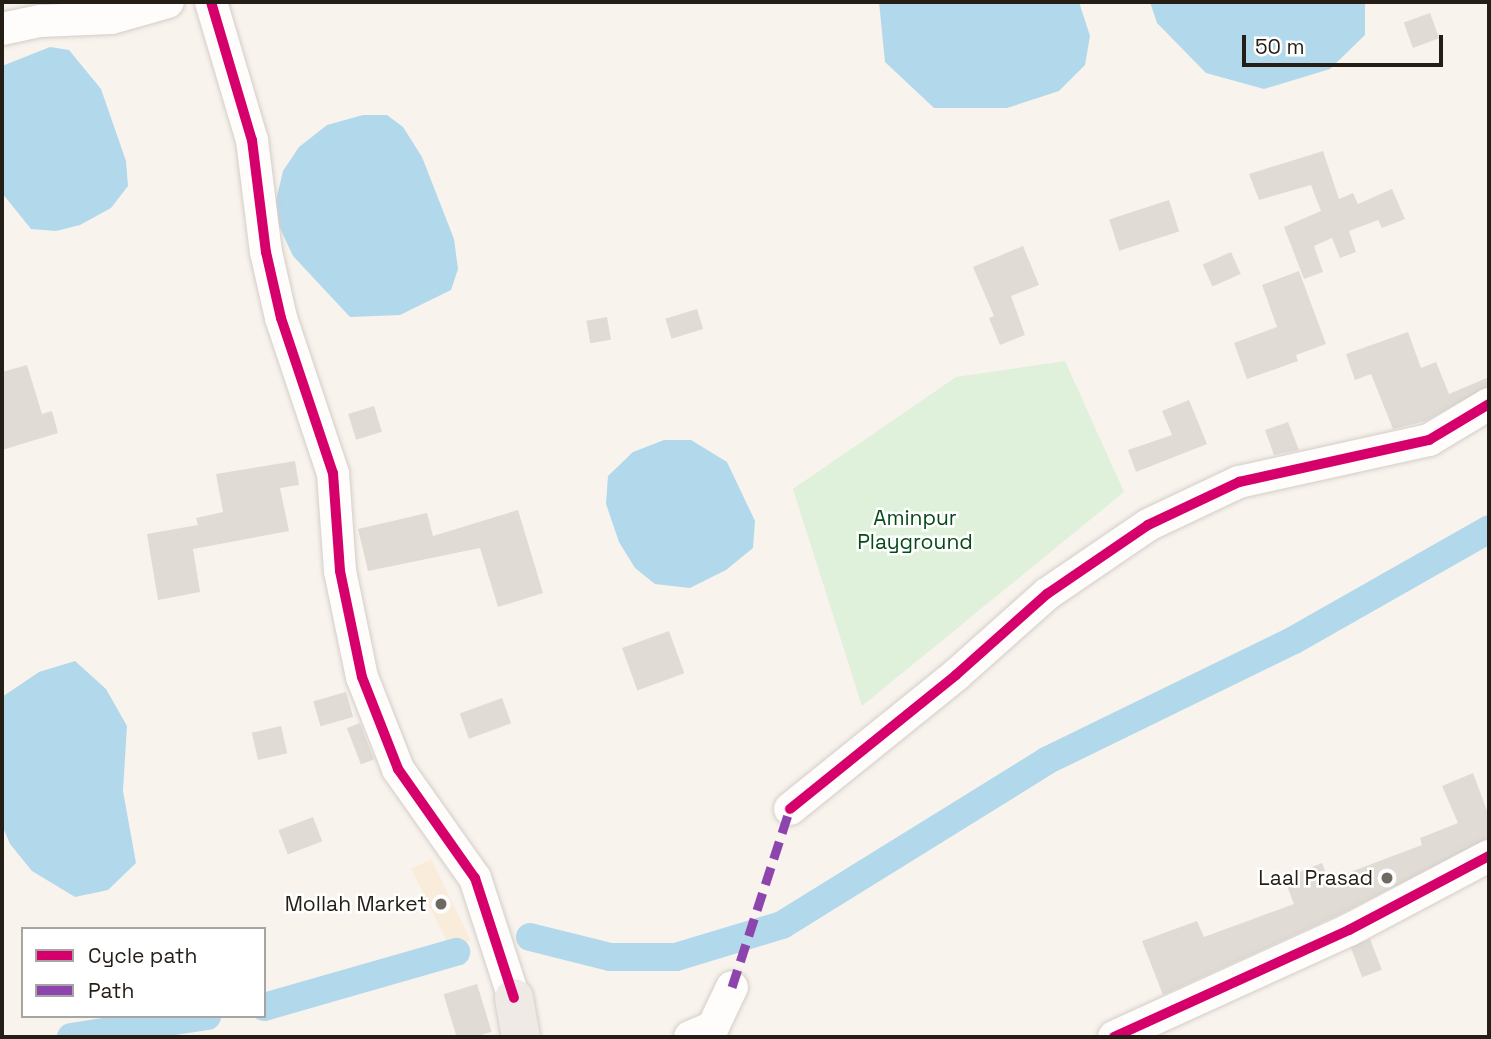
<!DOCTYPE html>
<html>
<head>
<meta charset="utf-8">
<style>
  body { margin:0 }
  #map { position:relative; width:1491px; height:1039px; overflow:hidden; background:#f9f3ed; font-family:"Space Grotesk",sans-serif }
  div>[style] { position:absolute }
  .built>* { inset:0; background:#faecda; transform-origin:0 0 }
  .green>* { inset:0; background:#dff0db }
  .water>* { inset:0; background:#b2d8ec }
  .canal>* { height:28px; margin:-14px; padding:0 14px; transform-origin:14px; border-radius:14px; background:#b2d8ec }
  .building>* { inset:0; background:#e1dbd5; transform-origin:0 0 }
  .roads { filter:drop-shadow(0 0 2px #d3cec7) drop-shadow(0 0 2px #d3cec7) }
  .minor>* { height:32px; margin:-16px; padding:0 16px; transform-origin:16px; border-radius:16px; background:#fefdfc }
  .major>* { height:38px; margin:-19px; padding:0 19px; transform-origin:19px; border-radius:19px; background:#f0eae7 }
  .quiet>* { height:9px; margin-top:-4.5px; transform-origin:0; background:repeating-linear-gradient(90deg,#8e44ad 0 18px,transparent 0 27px) }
  .cycleway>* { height:10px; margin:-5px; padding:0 5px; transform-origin:5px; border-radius:5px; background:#d6006c }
  .dots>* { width:19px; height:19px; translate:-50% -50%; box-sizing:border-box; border:4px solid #fff; border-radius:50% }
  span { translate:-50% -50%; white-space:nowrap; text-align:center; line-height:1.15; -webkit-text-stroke:5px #fff; paint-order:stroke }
  .park-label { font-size:21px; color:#064a19 }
  .poi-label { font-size:21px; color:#241e16 }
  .right { translate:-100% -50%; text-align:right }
  .frame { position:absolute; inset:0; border:4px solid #241e16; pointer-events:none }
  .legend { position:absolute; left:21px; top:927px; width:245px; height:91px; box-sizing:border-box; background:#fff; border:2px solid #a7a5a2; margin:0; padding:9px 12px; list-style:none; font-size:21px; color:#241e16 }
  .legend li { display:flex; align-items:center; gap:14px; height:35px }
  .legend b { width:35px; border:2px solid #a7a5a2 }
  .scale { position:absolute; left:1242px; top:35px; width:201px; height:32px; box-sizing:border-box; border:4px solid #241e16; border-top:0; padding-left:9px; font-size:21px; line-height:24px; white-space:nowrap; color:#241e16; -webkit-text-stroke:5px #fff; paint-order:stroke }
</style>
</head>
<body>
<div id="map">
  <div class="built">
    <div style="left:431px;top:859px;width:90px;height:22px;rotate:64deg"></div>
  </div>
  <div class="green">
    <div style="clip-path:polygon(1065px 361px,1124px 492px,862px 706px,793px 489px,956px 377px)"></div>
  </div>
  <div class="water">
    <div style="clip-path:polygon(879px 2px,1079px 2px,1090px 36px,1085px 65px,1059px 91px,1007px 108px,934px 108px,885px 62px)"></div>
    <div style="clip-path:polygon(1150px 2px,1365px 2px,1365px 35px,1330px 69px,1264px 89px,1206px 73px,1157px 23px)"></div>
    <div style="clip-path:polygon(50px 47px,69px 50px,101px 89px,126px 161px,128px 186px,111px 208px,80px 225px,56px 231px,31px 229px,2px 193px,2px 66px)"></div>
    <div style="clip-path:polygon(363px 115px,387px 115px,403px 127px,422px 157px,454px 239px,458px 269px,451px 290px,400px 315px,350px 317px,293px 256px,273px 213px,283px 171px,299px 147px,327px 125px)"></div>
    <div style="clip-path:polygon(664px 440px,691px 440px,727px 462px,755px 521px,753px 548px,726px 570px,690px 588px,655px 584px,635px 568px,619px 542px,606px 504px,608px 476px,633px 452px)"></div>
    <div style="clip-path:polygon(75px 661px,106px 689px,127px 726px,123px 791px,136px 863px,108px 890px,75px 897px,32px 871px,10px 844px,2px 825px,2px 697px,39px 672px)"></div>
  </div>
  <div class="canal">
    <div style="left:530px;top:937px;width:82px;rotate:14deg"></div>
    <div style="left:610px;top:957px;width:66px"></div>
    <div style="left:676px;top:957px;width:111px;rotate:-16.8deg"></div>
    <div style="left:782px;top:925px;width:311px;rotate:-31.8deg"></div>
    <div style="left:1046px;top:761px;width:276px;rotate:-26deg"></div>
    <div style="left:1294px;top:640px;width:224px;rotate:-29.6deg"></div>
    <div style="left:264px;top:1007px;width:200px;rotate:-16deg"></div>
    <div style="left:71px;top:1037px;width:138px;rotate:-8.8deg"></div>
  </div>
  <div class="building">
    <div style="left:1430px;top:13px;width:27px;height:28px;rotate:70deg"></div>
    <div style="clip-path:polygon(1323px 151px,1339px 199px,1353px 193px,1358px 204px,1392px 189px,1405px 219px,1382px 228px,1378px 220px,1349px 231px,1356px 252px,1340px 258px,1332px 238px,1314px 246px,1323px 272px,1304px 279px,1284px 227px,1321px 211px,1311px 185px,1259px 200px,1249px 174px)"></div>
    <div style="left:1169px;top:200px;width:33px;height:63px;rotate:72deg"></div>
    <div style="clip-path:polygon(1023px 246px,1039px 285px,1011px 296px,1025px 335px,1000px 345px,989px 318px,994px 316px,973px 267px)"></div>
    <div style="left:1231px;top:252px;width:24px;height:31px;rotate:66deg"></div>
    <div style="clip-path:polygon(1299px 271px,1326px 344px,1296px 355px,1298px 361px,1247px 379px,1234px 343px,1277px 327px,1262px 285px)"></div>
    <div style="left:697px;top:309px;width:21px;height:33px;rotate:73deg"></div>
    <div style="left:607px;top:317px;width:23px;height:21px;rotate:80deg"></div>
    <div style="clip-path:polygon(1408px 332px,1421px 368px,1436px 362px,1449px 394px,1489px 377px,1489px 386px,1426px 421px,1393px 429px,1371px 374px,1355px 380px,1346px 354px)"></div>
    <div style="clip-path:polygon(27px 365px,42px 414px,52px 411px,58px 433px,2px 450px,2px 372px)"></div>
    <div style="clip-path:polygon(1189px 400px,1207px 444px,1136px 472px,1128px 450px,1172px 435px,1162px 411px)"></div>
    <div style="left:374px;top:406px;width:27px;height:27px;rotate:73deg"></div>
    <div style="clip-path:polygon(1288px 422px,1299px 450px,1274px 455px,1265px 430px)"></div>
    <div style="clip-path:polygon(295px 461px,299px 485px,280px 488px,289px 531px,193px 549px,200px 592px,158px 600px,147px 534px,198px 525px,196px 518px,223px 512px,216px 474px)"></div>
    <div style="clip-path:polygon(518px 510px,543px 593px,498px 607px,480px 548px,368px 571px,358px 529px,427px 513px,433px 536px)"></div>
    <div style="left:669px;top:631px;width:45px;height:50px;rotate:70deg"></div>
    <div style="left:346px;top:692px;width:26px;height:34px;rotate:74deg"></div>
    <div style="left:502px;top:698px;width:27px;height:45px;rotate:70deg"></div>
    <div style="left:360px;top:723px;width:39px;height:14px;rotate:69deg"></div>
    <div style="left:281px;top:726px;width:28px;height:30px;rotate:77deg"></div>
    <div style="clip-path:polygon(1473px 773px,1489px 816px,1489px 838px,1341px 914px,1163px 995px,1142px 941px,1197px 921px,1204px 937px,1294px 904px,1284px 878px,1322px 863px,1329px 880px,1422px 845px,1420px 838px,1458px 823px,1442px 786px)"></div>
    <div style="left:313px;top:817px;width:26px;height:37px;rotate:69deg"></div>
    <div style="left:1370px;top:939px;width:33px;height:21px;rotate:69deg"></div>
    <div style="left:477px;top:984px;width:50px;height:35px;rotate:73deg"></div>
  </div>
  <div class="roads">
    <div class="minor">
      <div style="left:211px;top:2px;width:144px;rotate:73.5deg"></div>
      <div style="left:252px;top:140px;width:113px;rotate:82.9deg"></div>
      <div style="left:266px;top:252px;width:68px;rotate:77.2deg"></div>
      <div style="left:281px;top:318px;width:163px;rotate:71.5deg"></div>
      <div style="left:333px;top:473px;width:98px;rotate:85.9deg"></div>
      <div style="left:340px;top:571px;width:108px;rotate:78.3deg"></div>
      <div style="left:362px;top:677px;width:99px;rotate:68.6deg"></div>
      <div style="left:398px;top:769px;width:133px;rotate:54.8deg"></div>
      <div style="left:475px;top:878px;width:126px;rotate:72deg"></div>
      <div style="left:2px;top:29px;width:39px;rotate:-12deg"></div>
      <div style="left:40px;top:21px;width:71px;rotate:-2.4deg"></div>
      <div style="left:111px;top:18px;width:59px;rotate:-15.7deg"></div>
      <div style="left:790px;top:809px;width:213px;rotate:-38.9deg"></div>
      <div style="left:956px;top:675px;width:122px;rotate:-41.7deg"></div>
      <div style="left:1047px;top:594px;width:122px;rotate:-34.3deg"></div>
      <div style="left:1148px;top:525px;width:101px;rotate:-25.3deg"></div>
      <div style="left:1239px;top:482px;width:195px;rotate:-12.5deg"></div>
      <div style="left:1429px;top:440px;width:70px;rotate:-31deg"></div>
      <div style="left:690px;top:1037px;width:25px;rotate:-23deg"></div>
      <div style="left:713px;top:1027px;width:44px;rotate:-64.6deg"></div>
      <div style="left:1114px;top:1037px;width:258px;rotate:-24.5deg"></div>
      <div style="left:1349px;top:930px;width:158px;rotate:-27.9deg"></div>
    </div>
    <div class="major">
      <div style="left:514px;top:998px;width:40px;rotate:80deg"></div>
    </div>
  </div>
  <div class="quiet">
    <div style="left:732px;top:987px;width:187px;rotate:-72deg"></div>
  </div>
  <div class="cycleway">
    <div style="left:211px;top:2px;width:144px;rotate:73.5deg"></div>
    <div style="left:252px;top:140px;width:113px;rotate:82.9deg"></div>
    <div style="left:266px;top:252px;width:68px;rotate:77.2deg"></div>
    <div style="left:281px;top:318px;width:163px;rotate:71.5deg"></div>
    <div style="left:333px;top:473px;width:98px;rotate:85.9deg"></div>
    <div style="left:340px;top:571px;width:108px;rotate:78.3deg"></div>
    <div style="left:362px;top:677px;width:99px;rotate:68.6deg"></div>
    <div style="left:398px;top:769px;width:133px;rotate:54.8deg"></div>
    <div style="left:475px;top:878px;width:126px;rotate:72deg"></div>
    <div style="left:790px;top:809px;width:213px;rotate:-38.9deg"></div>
    <div style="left:956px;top:675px;width:122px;rotate:-41.7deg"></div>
    <div style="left:1047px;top:594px;width:122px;rotate:-34.3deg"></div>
    <div style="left:1148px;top:525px;width:101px;rotate:-25.3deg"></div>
    <div style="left:1239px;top:482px;width:195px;rotate:-12.5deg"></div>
    <div style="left:1429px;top:440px;width:70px;rotate:-31deg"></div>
    <div style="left:1114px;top:1037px;width:258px;rotate:-24.5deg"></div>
    <div style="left:1349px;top:930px;width:158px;rotate:-27.9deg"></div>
  </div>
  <div class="dots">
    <div style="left:1387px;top:878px;background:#6f6961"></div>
    <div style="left:441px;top:904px;background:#6f6961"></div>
  </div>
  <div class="park-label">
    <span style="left:915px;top:530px">Aminpur<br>Playground</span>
  </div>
  <div class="poi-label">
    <span class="right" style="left:1373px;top:878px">Laal Prasad</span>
    <span class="right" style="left:427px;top:904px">Mollah Market</span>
  </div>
  <div class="frame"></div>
  <ul class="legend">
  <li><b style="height:9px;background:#d6006c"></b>Cycle path</li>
  <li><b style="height:9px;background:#8e44ad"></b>Path</li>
  </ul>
  <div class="scale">50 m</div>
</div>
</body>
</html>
